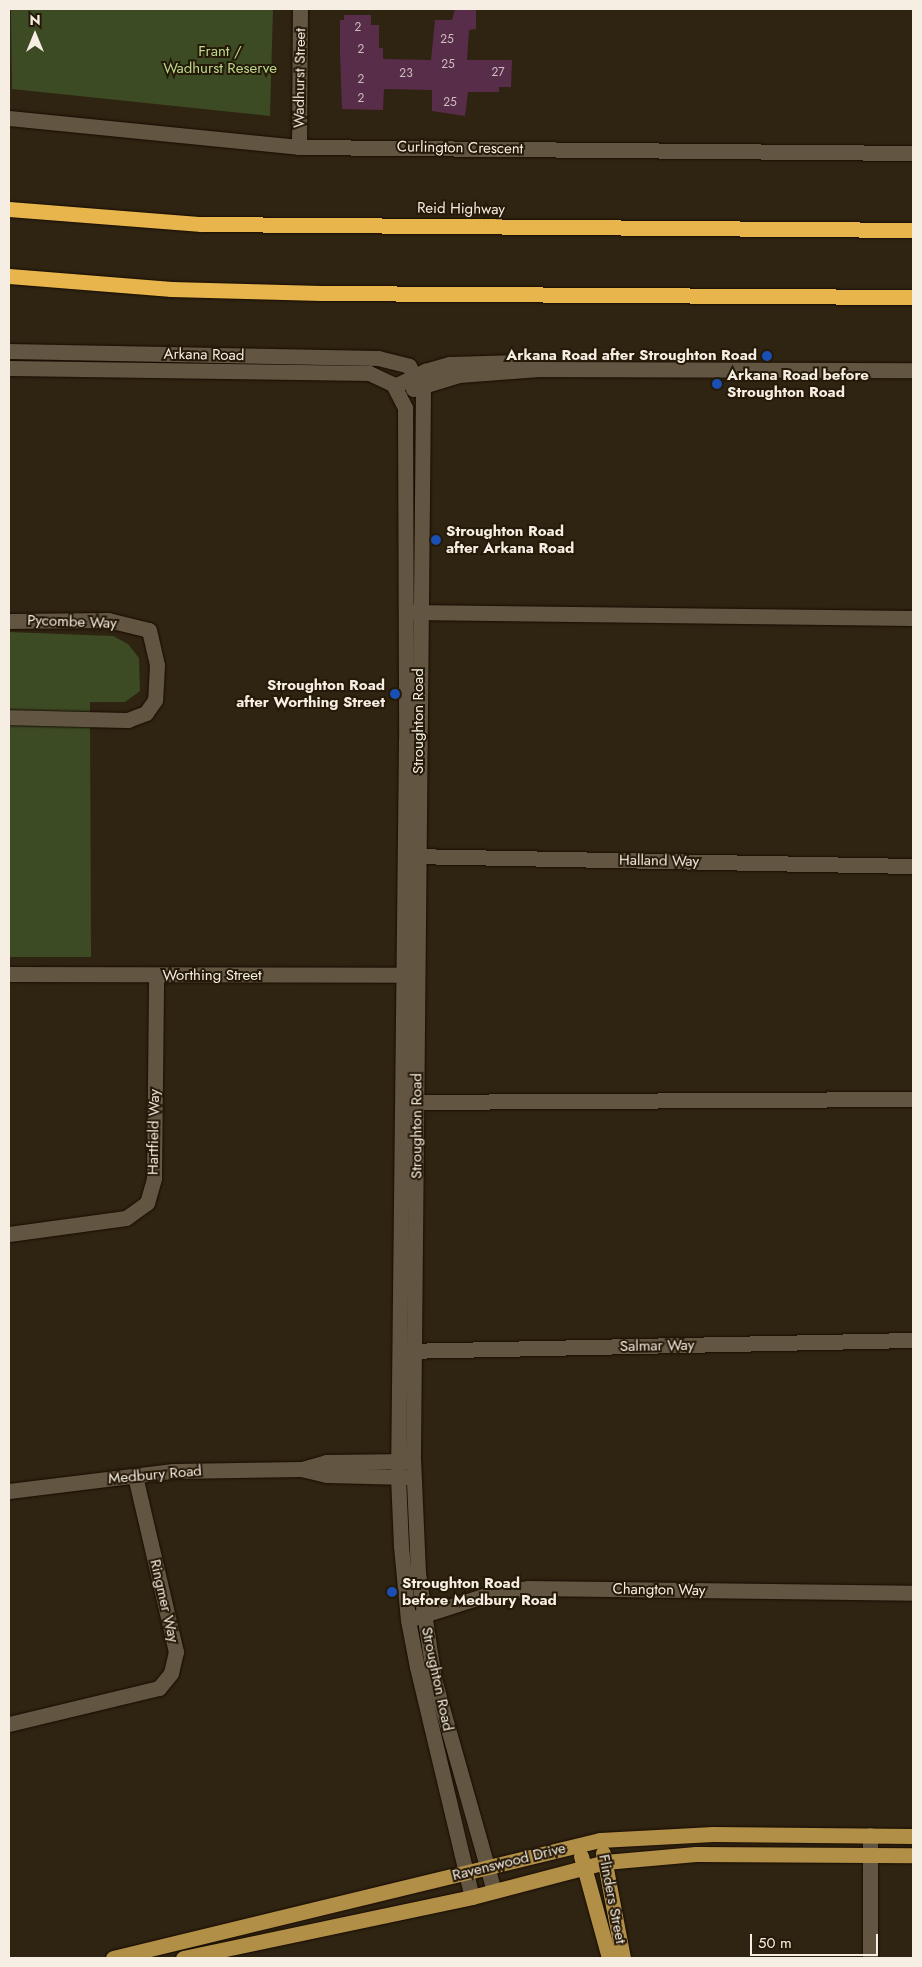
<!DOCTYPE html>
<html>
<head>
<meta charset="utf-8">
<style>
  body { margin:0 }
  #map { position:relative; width:922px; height:1967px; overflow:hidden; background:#2f2311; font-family:Jost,sans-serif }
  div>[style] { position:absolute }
  .green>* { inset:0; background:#3d4b24 }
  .building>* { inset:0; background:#582d4a }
  .roads { filter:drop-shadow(0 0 1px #170c00) drop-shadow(0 0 1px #170c00) }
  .minor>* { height:15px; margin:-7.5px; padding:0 7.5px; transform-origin:7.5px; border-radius:7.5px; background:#625542 }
  .major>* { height:15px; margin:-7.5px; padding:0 7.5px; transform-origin:7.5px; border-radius:7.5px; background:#b28f47 }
  .highway>* { height:15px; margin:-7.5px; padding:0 7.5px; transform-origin:7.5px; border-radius:7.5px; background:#e7b54b }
  .dots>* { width:14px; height:14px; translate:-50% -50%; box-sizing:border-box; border:2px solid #251908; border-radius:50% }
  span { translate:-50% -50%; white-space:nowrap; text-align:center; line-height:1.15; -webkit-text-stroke:4px #251908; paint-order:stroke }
  .number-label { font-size:12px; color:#cebebd }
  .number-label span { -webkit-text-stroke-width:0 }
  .park-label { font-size:15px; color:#bbd98d }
  .street-label { font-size:15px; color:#f6eee3 }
  .poi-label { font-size:15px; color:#f6eee3; font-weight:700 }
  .right { translate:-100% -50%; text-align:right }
  .left { translate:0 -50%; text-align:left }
  .frame { position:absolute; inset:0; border:10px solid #f6eee3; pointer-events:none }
  .north { position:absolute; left:10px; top:10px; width:50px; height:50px; -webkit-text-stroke:4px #251908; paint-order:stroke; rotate:0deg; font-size:14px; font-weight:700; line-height:20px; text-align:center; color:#f6eee3 }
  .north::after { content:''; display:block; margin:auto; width:18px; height:22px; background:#f6eee3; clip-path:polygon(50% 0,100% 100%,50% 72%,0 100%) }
  .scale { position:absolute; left:750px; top:1934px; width:128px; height:22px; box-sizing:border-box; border:2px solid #f6eee3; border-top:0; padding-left:6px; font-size:15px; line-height:18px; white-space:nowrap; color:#f6eee3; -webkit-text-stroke:4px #251908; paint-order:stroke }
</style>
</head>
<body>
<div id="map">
  <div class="green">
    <div style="clip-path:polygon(11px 9px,273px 9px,270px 116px,12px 89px)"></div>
    <div style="clip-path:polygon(9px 632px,113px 636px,128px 644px,139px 658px,140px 691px,125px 702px,90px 702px,91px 957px,9px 957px)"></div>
  </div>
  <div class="building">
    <div style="clip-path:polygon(455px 9px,476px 9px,476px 29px,469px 30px,467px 60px,512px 60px,511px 87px,499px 87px,499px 92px,468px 92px,465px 116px,432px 111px,432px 90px,384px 89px,383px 110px,342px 109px,340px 53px,340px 20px,344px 20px,344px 15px,371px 15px,371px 25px,379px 25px,379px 48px,383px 48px,383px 59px,431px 60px,435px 20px,452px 20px)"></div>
  </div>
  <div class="roads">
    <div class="minor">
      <div style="left:9px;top:118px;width:291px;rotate:5.7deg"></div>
      <div style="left:299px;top:147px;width:614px;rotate:0.56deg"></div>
      <div style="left:299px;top:147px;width:138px;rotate:-89.6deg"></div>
      <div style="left:9px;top:351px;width:369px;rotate:1.1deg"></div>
      <div style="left:378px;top:358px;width:32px;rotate:14deg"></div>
      <div style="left:409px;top:366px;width:30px;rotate:62deg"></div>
      <div style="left:423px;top:392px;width:1066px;rotate:90.54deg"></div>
      <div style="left:413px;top:1458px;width:115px;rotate:87.5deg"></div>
      <div style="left:418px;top:1573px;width:107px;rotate:81.4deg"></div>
      <div style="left:434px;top:1679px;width:220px;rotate:74.2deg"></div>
      <div style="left:9px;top:368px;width:360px;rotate:0.8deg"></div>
      <div style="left:369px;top:373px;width:26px;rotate:25deg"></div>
      <div style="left:393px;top:384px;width:27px;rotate:63deg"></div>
      <div style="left:405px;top:408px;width:332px;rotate:89.8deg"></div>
      <div style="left:406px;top:740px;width:737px;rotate:90.62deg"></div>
      <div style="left:398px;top:1477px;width:69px;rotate:87.5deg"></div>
      <div style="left:401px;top:1546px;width:74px;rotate:84.6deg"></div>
      <div style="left:408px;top:1620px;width:48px;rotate:79.2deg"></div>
      <div style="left:417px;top:1667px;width:236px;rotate:76.6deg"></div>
      <div style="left:395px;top:386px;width:34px;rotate:-27deg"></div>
      <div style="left:425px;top:371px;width:26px;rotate:-16deg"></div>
      <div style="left:450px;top:364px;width:69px;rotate:-1.7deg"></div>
      <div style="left:519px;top:362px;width:20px;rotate:20deg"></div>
      <div style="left:413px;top:389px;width:48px;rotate:-16.9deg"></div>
      <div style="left:459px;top:375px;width:80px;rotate:-4.3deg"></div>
      <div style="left:539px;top:369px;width:374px;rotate:0.2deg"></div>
      <div style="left:411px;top:612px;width:502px;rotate:0.68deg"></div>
      <div style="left:9px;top:621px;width:99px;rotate:-0.6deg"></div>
      <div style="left:108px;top:620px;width:42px;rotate:13.7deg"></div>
      <div style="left:149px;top:630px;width:36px;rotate:77deg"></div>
      <div style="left:157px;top:665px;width:35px;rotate:93deg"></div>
      <div style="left:155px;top:700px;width:16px;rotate:125deg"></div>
      <div style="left:146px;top:713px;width:19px;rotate:159deg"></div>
      <div style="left:128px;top:720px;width:119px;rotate:-178.6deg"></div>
      <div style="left:410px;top:856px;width:503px;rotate:1.14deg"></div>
      <div style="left:9px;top:974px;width:401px;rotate:0.1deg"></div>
      <div style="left:407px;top:1102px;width:506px;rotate:-0.34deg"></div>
      <div style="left:9px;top:1234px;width:118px;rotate:-7.8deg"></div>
      <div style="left:126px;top:1218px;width:26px;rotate:-36deg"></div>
      <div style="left:147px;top:1203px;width:26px;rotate:-74deg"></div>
      <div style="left:154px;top:1178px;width:202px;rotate:-89.4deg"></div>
      <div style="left:404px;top:1351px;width:509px;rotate:-1.24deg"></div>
      <div style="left:302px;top:1469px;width:25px;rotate:-16deg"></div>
      <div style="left:326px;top:1462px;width:82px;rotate:-0.7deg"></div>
      <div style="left:9px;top:1491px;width:165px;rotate:-7deg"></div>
      <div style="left:173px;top:1471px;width:128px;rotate:-0.9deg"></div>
      <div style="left:301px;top:1469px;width:27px;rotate:13deg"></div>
      <div style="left:327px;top:1475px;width:81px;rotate:1.4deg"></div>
      <div style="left:414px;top:1618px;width:72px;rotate:-17.7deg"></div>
      <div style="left:483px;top:1596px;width:46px;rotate:-10.1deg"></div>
      <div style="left:528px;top:1588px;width:385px;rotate:0.7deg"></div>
      <div style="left:9px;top:1724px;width:154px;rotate:-13.5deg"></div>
      <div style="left:159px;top:1688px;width:19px;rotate:-51deg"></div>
      <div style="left:171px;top:1673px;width:22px;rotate:-77deg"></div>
      <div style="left:176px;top:1652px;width:181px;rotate:-103.1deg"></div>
      <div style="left:870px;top:1958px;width:123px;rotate:-90deg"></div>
    </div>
    <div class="major">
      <div style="left:603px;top:1853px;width:107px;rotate:79.2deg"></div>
      <div style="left:581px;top:1856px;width:106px;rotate:74.6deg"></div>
      <div style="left:113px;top:1958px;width:501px;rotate:-13.62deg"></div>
      <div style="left:600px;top:1840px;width:113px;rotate:-3deg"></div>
      <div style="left:713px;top:1834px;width:200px;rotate:0.6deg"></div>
      <div style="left:183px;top:1958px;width:295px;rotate:-11.9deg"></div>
      <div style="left:472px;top:1897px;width:138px;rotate:-14.7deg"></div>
      <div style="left:605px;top:1862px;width:91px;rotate:-5deg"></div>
      <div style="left:696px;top:1854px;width:217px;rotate:0.3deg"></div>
    </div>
    <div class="highway">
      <div style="left:9px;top:209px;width:193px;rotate:4.5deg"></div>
      <div style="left:201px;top:224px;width:712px;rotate:0.48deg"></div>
      <div style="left:9px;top:276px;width:163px;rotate:4.6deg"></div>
      <div style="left:171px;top:289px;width:150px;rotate:1.5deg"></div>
      <div style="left:321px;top:293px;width:592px;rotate:0.39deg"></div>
    </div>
  </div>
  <div class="dots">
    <div style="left:767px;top:356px;background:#1a4fb4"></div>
    <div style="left:717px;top:384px;background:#1a4fb4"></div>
    <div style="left:436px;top:540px;background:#1a4fb4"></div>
    <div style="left:395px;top:694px;background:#1a4fb4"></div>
    <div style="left:392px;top:1592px;background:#1a4fb4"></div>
  </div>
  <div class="number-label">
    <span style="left:358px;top:28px">2</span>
    <span style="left:447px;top:40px">25</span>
    <span style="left:361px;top:50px">2</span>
    <span style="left:448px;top:65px">25</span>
    <span style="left:498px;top:73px">27</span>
    <span style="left:406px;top:74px">23</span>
    <span style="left:361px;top:80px">2</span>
    <span style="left:361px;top:99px">2</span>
    <span style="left:450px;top:103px">25</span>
  </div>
  <div class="park-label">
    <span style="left:220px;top:60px">Frant /<br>Wadhurst Reserve</span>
  </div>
  <div class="street-label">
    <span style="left:300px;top:78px;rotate:-89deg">Wadhurst Street</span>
    <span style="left:460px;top:148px;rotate:1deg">Curlington Crescent</span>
    <span style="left:461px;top:209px;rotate:1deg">Reid Highway</span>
    <span style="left:204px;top:355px;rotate:1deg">Arkana Road</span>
    <span style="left:72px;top:622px;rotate:2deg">Pycombe Way</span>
    <span style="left:419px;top:721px;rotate:-90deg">Stroughton Road</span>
    <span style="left:659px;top:861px;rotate:1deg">Halland Way</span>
    <span style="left:212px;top:976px">Worthing Street</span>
    <span style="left:417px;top:1126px;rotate:-90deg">Stroughton Road</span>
    <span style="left:154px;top:1132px;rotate:-89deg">Hartfield Way</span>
    <span style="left:657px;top:1346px;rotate:-1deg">Salmar Way</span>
    <span style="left:155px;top:1475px;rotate:-5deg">Medbury Road</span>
    <span style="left:659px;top:1590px;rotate:1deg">Changton Way</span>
    <span style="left:164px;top:1601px;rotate:77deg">Ringmer Way</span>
    <span style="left:437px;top:1679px;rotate:78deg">Stroughton Road</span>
    <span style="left:509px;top:1862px;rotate:-14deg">Ravenswood Drive</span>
    <span style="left:612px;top:1899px;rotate:79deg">Flinders Street</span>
  </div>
  <div class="poi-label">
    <span class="right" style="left:757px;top:356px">Arkana Road after Stroughton Road</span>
    <span class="left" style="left:727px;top:384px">Arkana Road before<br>Stroughton Road</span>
    <span class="left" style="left:446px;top:540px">Stroughton Road<br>after Arkana Road</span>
    <span class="right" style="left:385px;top:694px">Stroughton Road<br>after Worthing Street</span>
    <span class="left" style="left:402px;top:1592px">Stroughton Road<br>before Medbury Road</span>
  </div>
  <div class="frame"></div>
  <div class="north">N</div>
  <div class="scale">50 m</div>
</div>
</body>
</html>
